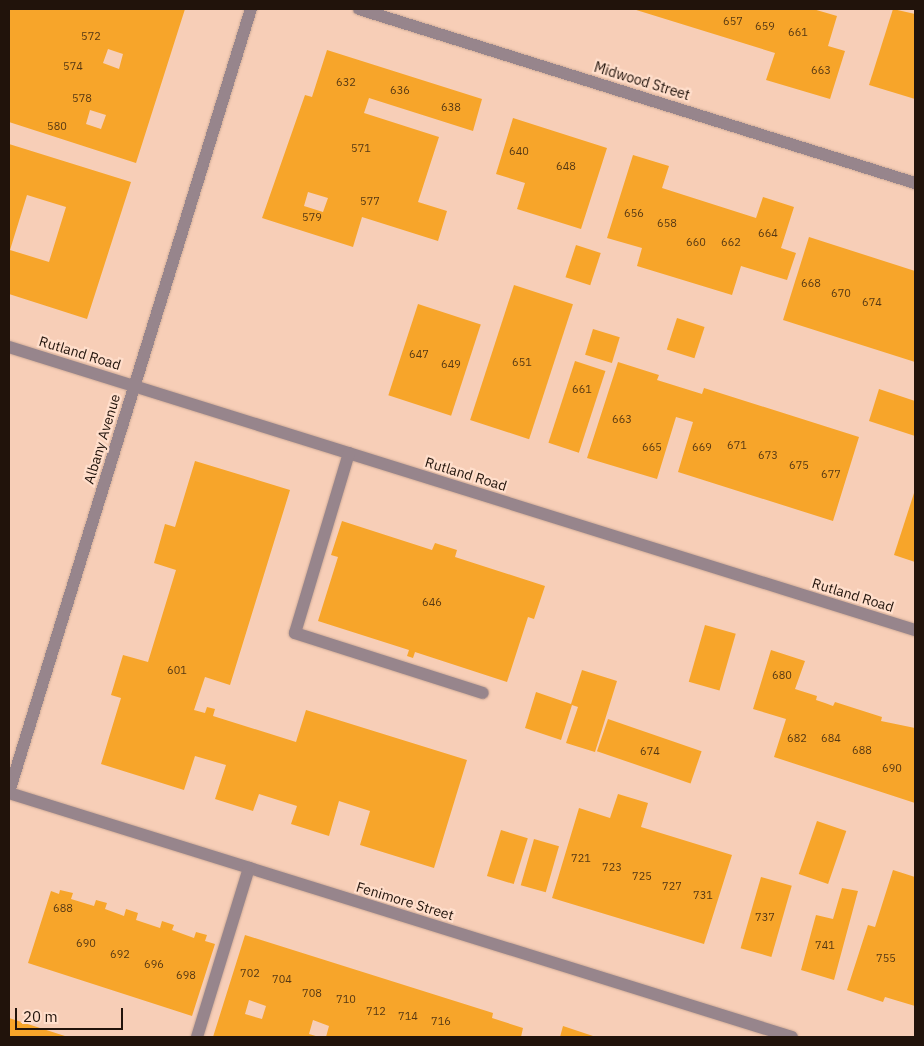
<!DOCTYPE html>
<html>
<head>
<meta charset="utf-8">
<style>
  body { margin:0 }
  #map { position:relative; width:924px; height:1046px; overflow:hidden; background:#f7ceb7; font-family:"IBM Plex Sans",sans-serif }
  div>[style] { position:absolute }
  .building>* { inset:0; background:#f7a52a; transform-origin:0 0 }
  .roads { filter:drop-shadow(0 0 1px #d0ac98) drop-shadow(0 0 1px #d0ac98) }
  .minor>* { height:12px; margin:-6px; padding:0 6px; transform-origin:6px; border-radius:6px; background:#97858c }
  span { translate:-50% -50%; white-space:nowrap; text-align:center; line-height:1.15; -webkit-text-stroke:4.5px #ffdecb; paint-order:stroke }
  .number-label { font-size:11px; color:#563813 }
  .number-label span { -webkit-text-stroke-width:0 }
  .street-label { font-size:14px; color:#21130b }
  .frame { position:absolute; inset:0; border:10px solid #21130b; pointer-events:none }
  .scale { position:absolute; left:15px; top:1008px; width:108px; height:22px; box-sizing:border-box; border:2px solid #21130b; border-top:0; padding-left:6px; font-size:15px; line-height:18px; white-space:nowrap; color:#21130b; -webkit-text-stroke:4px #ffdecb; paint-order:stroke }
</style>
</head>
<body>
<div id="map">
  <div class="building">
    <div style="clip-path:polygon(evenodd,9px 9px,185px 9px,136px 163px,9px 122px,9px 9px,108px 49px,123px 54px,119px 69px,103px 63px,108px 49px,9px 9px,90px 110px,106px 115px,101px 129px,86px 124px,90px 110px)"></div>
    <div style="clip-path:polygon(633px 9px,813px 9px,837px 16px,828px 46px,845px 51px,830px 99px,766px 80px,775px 53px)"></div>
    <div style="clip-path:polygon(893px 9px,915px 14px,915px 99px,869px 85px)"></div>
    <div style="clip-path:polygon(evenodd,327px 50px,482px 99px,473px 131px,369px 98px,364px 113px,439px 137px,418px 202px,447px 211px,438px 241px,362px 217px,353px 247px,262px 218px,305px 95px,312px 97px,327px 50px,308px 192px,328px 198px,323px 212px,304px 206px,308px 192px)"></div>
    <div style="clip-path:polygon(513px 118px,607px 148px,581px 229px,517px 209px,525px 183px,496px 174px)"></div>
    <div style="clip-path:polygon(evenodd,9px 144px,131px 182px,87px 319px,9px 294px,9px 144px,27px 195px,66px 207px,49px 262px,10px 250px,27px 195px)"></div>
    <div style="clip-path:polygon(633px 155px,669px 166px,662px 188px,756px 218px,763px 197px,794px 207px,781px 248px,796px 253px,787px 280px,741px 266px,732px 295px,637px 266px,642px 248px,607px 238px)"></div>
    <div style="clip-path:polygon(809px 237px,915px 271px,915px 362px,783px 320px)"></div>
    <div style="left:576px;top:245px;width:26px;height:34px;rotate:18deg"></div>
    <div style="left:514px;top:285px;width:62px;height:142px;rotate:18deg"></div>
    <div style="left:418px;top:304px;width:66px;height:96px;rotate:18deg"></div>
    <div style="left:677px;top:318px;width:29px;height:33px;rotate:18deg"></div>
    <div style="left:593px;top:329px;width:28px;height:27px;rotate:17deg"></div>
    <div style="left:575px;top:361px;width:32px;height:86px;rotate:18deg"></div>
    <div style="clip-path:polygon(618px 362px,659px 375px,657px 380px,702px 394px,704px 388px,859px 437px,833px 521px,678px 472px,693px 422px,676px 417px,657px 479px,587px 458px)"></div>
    <div style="clip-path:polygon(879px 389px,915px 401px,915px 436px,869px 421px)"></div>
    <div style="clip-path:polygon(195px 461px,290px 490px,230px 685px,205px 677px,194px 710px,205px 713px,207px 707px,215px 709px,213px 716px,296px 742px,306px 710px,467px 760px,434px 868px,360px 845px,370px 811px,339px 801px,329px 836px,291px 824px,297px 806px,259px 794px,253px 811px,215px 799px,226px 765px,195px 756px,184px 790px,101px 764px,121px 698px,111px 695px,123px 655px,148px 662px,176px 570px,154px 563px,165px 524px,175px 527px)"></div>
    <div style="clip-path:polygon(915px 490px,915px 562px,894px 555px)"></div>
    <div style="clip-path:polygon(342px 521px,432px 550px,435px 543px,457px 550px,455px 557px,545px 586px,534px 619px,528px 617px,507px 682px,415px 652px,413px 658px,407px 656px,409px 650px,318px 621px,338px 557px,331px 555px)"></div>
    <div style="left:705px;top:625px;width:32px;height:59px;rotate:16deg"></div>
    <div style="clip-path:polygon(771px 650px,805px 661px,795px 689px,817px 696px,816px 700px,825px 703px,833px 706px,835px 702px,882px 717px,881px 721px,915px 728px,915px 803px,774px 757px,786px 719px,753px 709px)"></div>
    <div style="clip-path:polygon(582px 670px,617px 681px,595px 752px,566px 743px,578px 707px,572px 705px,561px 740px,525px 728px,536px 692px,571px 704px)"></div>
    <div style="left:608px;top:719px;width:99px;height:34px;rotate:19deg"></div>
    <div style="clip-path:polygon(618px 794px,648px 803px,641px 827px,732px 855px,704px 944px,552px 898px,579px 808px,610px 818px)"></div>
    <div style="left:817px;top:821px;width:31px;height:56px;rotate:19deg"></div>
    <div style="left:501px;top:830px;width:28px;height:48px;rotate:17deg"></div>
    <div style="left:534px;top:839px;width:26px;height:48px;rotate:16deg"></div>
    <div style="clip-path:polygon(893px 870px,915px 877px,915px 1006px,885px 997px,883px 1002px,847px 990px,868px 925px,875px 927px)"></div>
    <div style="left:761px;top:877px;width:32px;height:74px;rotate:16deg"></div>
    <div style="clip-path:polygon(842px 888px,858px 891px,834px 980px,801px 970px,816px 915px,833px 919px)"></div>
    <div style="clip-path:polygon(60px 890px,73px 893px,71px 899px,94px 906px,96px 900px,107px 903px,105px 909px,124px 916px,126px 909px,138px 913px,136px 920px,160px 928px,162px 921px,174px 925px,172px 930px,194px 938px,196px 932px,207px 935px,205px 941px,215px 944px,192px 1016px,28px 963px,51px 891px,59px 894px)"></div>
    <div style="clip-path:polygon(evenodd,245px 935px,493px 1013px,492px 1018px,523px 1028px,521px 1037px,326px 1037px,329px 1026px,313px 1020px,309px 1034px,319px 1037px,213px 1037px,245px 935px,249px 1000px,266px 1006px,262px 1019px,245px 1014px,249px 1000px)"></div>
    <div style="clip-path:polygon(9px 1018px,68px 1037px,9px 1037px)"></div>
    <div style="clip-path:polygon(563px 1026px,596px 1037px,560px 1037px)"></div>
  </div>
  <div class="roads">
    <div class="minor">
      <div style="left:359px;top:9px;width:583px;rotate:17.38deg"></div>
      <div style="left:9px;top:347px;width:949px;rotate:17.35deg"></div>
      <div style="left:349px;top:453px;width:188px;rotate:106.7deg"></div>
      <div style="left:295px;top:633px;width:197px;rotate:17.7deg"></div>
      <div style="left:9px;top:792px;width:820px;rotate:-72.83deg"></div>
      <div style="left:9px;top:793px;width:820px;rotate:17.31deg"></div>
      <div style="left:197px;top:1037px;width:177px;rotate:-72.9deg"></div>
    </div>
  </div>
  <div class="number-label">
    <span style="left:733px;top:21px">657</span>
    <span style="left:765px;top:26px">659</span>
    <span style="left:798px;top:32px">661</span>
    <span style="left:91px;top:36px">572</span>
    <span style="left:73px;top:66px">574</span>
    <span style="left:821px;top:70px">663</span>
    <span style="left:346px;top:82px">632</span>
    <span style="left:400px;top:90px">636</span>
    <span style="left:82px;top:98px">578</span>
    <span style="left:451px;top:107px">638</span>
    <span style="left:57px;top:126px">580</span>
    <span style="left:361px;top:148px">571</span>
    <span style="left:519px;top:151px">640</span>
    <span style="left:566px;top:166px">648</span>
    <span style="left:370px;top:201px">577</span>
    <span style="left:634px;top:213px">656</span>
    <span style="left:312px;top:217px">579</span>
    <span style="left:667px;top:223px">658</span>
    <span style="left:768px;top:233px">664</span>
    <span style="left:696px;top:242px">660</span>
    <span style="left:731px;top:242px">662</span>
    <span style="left:811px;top:283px">668</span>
    <span style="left:841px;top:293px">670</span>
    <span style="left:872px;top:302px">674</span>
    <span style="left:419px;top:354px">647</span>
    <span style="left:522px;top:362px">651</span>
    <span style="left:451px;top:364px">649</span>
    <span style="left:582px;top:389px">661</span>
    <span style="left:622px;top:419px">663</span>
    <span style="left:737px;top:445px">671</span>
    <span style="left:652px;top:447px">665</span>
    <span style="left:702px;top:447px">669</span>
    <span style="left:768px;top:455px">673</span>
    <span style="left:799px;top:465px">675</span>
    <span style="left:831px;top:474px">677</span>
    <span style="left:432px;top:602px">646</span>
    <span style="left:177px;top:670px">601</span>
    <span style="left:782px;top:675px">680</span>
    <span style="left:797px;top:738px">682</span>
    <span style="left:831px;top:738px">684</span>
    <span style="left:862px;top:750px">688</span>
    <span style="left:650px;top:751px">674</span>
    <span style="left:892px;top:768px">690</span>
    <span style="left:581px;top:858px">721</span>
    <span style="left:612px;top:867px">723</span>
    <span style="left:642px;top:876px">725</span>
    <span style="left:672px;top:886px">727</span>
    <span style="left:703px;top:895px">731</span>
    <span style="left:63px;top:908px">688</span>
    <span style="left:765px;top:917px">737</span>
    <span style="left:86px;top:943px">690</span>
    <span style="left:825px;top:945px">741</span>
    <span style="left:120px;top:954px">692</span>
    <span style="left:886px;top:958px">755</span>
    <span style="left:154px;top:964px">696</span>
    <span style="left:250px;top:973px">702</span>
    <span style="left:186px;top:975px">698</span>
    <span style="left:282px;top:979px">704</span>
    <span style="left:312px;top:993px">708</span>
    <span style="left:346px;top:999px">710</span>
    <span style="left:376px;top:1011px">712</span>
    <span style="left:408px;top:1016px">714</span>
    <span style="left:441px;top:1021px">716</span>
  </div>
  <div class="street-label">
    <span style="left:642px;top:81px;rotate:17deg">Midwood Street</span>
    <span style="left:80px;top:353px;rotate:17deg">Rutland Road</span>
    <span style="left:102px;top:439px;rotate:-73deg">Albany Avenue</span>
    <span style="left:466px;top:474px;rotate:17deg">Rutland Road</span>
    <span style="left:853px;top:595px;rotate:17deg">Rutland Road</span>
    <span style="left:405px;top:901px;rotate:17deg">Fenimore Street</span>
  </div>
  <div class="frame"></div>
  <div class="scale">20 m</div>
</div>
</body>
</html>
